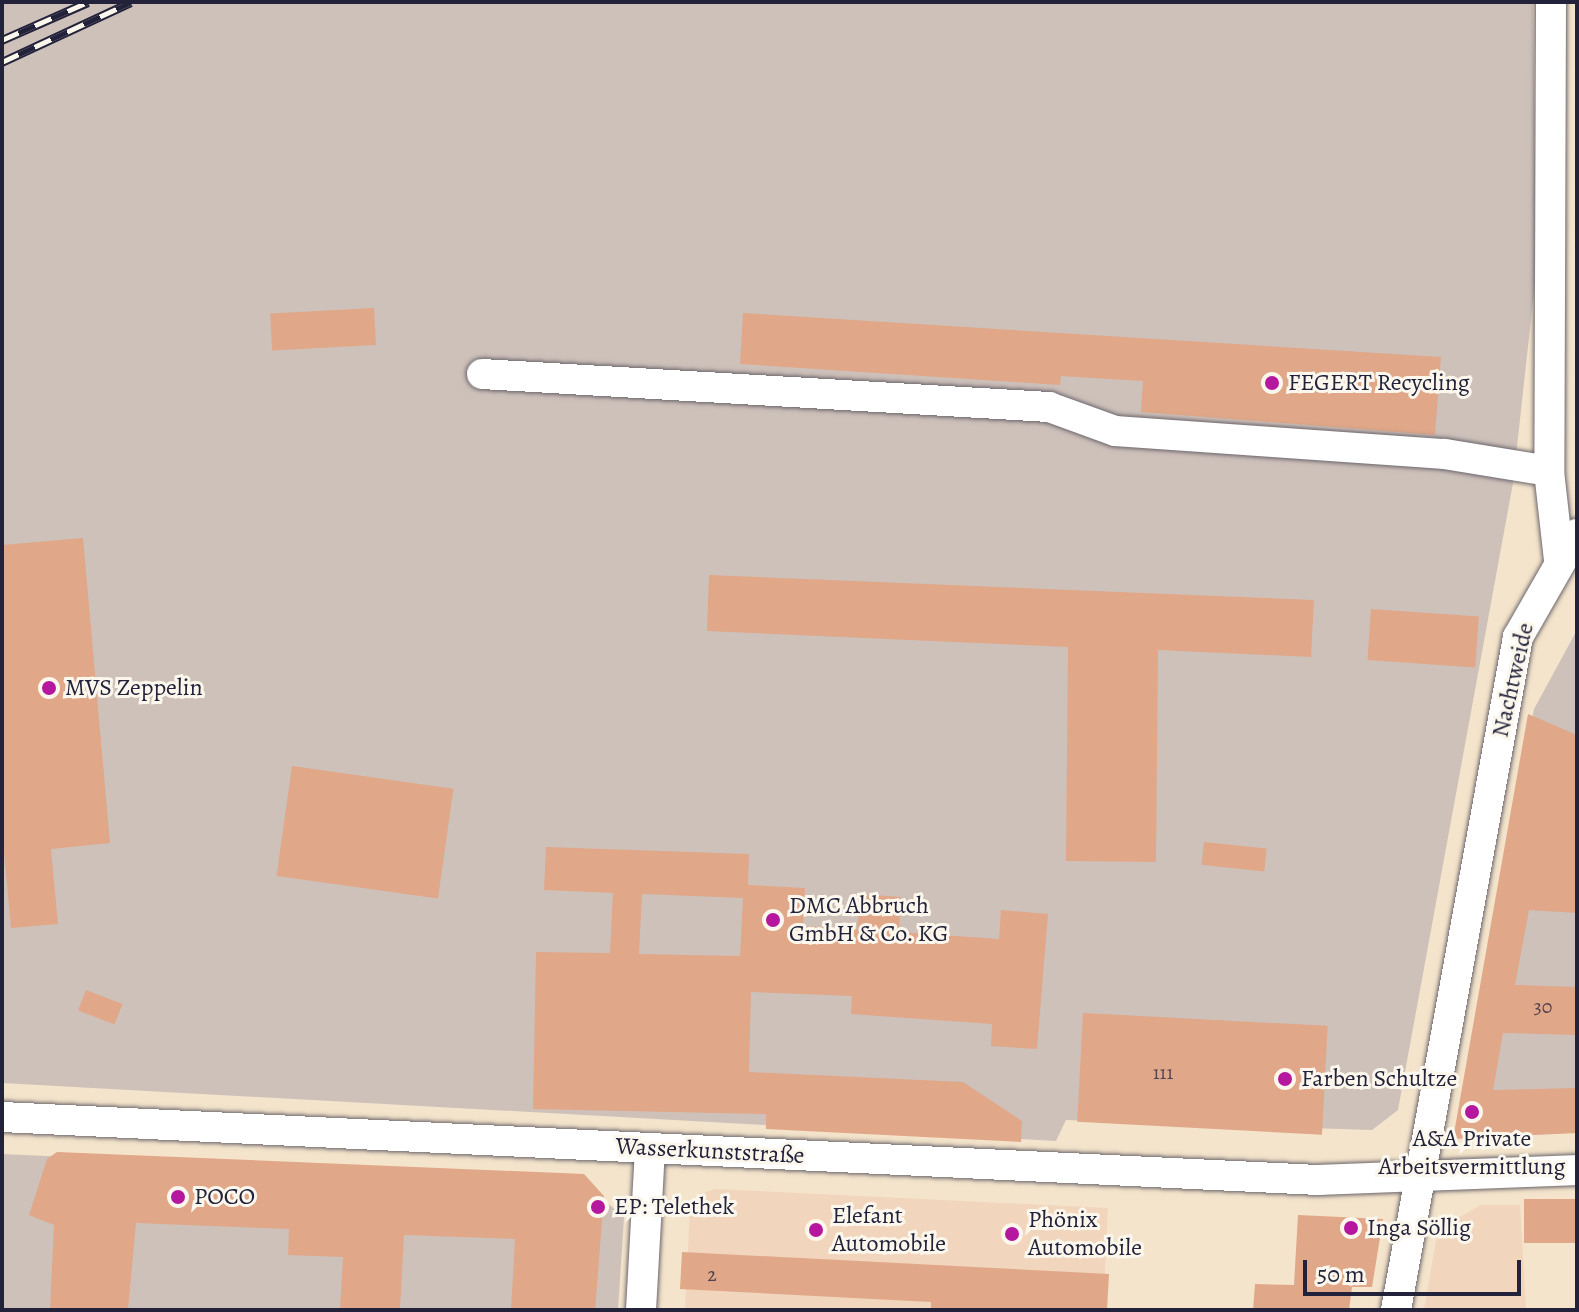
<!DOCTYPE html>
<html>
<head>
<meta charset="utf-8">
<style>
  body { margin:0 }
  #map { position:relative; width:1579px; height:1312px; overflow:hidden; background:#f4e4cb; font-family:Alegreya,serif }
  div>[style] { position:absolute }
  .built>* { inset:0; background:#f1d5bd }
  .industrial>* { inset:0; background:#cec1ba }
  .building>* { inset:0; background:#e0a789; transform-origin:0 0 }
  .roads { filter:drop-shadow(0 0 2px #6c666d) drop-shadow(0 0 2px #6c666d) }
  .minor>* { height:30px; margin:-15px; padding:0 15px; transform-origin:15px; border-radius:15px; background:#fff }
  .rail>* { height:9px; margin-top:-4.5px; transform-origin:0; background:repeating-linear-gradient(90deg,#fbf7ec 0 18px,#22223b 0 36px); box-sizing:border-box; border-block:2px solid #22223b }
  .dots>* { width:22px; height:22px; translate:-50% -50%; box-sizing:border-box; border:4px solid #fbf7ec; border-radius:50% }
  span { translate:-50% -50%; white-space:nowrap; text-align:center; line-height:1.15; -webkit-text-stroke:6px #fbf7ec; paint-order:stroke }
  .number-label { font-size:20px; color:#52434e }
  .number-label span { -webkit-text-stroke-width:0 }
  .poi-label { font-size:24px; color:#22223b }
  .left { translate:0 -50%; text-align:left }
  .street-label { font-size:24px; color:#22223b }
  .frame { position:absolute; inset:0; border:4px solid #22223b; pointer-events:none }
  .scale { position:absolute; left:1303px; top:1260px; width:218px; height:36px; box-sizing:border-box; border:4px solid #22223b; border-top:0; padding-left:10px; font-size:24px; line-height:28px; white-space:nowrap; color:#22223b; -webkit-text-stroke:6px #fbf7ec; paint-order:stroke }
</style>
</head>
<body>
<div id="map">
  <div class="built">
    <div style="clip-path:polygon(716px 1189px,1108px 1208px,1103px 1310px,685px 1310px,690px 1209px,699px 1194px)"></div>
    <div style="clip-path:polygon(1481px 1205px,1520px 1205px,1526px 1310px,1424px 1310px,1438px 1229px)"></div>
  </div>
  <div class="industrial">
    <div style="clip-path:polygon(2px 2px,1533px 2px,1536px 274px,1513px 483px,1398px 1110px,1372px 1130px,1066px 1120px,1056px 1141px,2px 1083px)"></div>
    <div style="clip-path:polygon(1577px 630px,1577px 1131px,1455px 1137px,1534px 709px)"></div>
    <div style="clip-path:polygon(2px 1154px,580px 1180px,624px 1217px,618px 1310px,2px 1310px)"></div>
  </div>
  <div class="building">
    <div style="left:374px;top:308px;width:37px;height:104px;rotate:87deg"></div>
    <div style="clip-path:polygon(743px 313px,1441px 357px,1435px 435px,1141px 412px,1143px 381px,1061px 376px,1060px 385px,740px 364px)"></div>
    <div style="clip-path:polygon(83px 538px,110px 843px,51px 849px,58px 924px,11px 928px,2px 830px,2px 545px)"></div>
    <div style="clip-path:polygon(709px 575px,1314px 600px,1311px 657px,1158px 650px,1156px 862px,1066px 861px,1068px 647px,707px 631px)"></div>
    <div style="left:1371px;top:609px;width:108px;height:51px;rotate:4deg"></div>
    <div style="clip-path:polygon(1528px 714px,1577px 735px,1577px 913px,1529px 910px,1515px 985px,1577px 987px,1577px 1035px,1503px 1033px,1493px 1090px,1577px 1088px,1577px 1133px,1453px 1139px)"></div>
    <div style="left:292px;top:766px;width:163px;height:111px;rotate:8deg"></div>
    <div style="left:1204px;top:842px;width:63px;height:23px;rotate:6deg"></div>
    <div style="clip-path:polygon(evenodd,546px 847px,749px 854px,748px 885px,805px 888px,803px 926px,857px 929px,860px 894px,901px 897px,899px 932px,999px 939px,1001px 910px,1048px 914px,1037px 1049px,991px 1046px,992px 1024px,851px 1014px,852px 996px,751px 992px,749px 1072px,963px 1082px,1022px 1121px,1021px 1142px,766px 1129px,766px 1114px,533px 1109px,536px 952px,610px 953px,613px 893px,544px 890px,546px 847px,642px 894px,743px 898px,740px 956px,639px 954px,642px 894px)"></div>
    <div style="left:86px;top:990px;width:39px;height:22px;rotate:21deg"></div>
    <div style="left:1083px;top:1013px;width:245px;height:109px;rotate:3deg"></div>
    <div style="clip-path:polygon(57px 1152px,584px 1174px,604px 1196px,595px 1310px,511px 1310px,515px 1239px,404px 1235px,400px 1310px,340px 1310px,343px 1257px,288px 1255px,289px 1229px,136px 1223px,128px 1310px,50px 1310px,54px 1225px,29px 1215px,47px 1159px)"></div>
    <div style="left:1577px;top:1199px;width:44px;height:53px;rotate:90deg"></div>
    <div style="clip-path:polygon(1298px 1215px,1383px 1219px,1372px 1287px,1352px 1287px,1349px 1310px,1253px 1310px,1255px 1284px,1294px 1285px)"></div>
    <div style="clip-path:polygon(682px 1252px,1109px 1274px,1107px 1310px,931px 1310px,931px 1302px,680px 1289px)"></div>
  </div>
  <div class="roads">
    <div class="minor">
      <div style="left:1551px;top:2px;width:469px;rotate:90.2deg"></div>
      <div style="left:1549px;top:471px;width:90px;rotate:83.6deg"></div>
      <div style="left:482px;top:374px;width:568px;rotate:3.33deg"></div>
      <div style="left:1049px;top:407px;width:70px;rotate:20deg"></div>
      <div style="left:1115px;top:431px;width:331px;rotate:4deg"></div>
      <div style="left:1445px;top:454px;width:105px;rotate:9.3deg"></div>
      <div style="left:2px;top:1117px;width:1319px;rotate:2.74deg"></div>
      <div style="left:1319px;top:1180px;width:258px;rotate:-2.2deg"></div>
      <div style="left:641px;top:1310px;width:162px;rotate:-86.8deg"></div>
      <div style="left:1396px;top:1310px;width:684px;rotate:-79.73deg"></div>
      <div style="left:1518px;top:637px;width:119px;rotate:-60.2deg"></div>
    </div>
  </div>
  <div class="rail">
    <div style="left:2px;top:40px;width:94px;rotate:-23.8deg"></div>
    <div style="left:2px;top:62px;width:142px;rotate:-24.9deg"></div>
  </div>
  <div class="dots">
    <div style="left:1272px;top:383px;background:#b5179e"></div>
    <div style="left:49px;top:688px;background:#b5179e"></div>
    <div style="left:773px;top:920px;background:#b5179e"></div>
    <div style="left:1285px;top:1079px;background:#b5179e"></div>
    <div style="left:1472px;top:1112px;background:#b5179e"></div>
    <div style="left:178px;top:1197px;background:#b5179e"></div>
    <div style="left:598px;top:1207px;background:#b5179e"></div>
    <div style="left:1351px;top:1228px;background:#b5179e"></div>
    <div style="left:816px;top:1230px;background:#b5179e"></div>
    <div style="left:1012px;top:1234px;background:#b5179e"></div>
  </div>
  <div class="number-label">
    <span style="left:1543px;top:1006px">30</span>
    <span style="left:1163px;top:1072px">111</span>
    <span style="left:712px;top:1274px">2</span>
  </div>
  <div class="poi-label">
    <span class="left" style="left:1288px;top:383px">FEGERT Recycling</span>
    <span class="left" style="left:65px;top:688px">MVS Zeppelin</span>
    <span class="left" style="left:789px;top:920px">DMC Abbruch<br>GmbH &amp; Co. KG</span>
    <span class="left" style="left:1301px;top:1079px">Farben Schultze</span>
    <span style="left:1472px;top:1153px">A&amp;A Private<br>Arbeitsvermittlung</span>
    <span class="left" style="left:194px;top:1197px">POCO</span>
    <span class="left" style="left:614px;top:1207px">EP: Telethek</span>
    <span class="left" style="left:832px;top:1230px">Elefant<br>Automobile</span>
    <span class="left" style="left:1028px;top:1234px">Phönix<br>Automobile</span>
    <span class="left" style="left:1367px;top:1228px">Inga Söllig</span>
  </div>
  <div class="street-label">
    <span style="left:1513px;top:680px;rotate:-77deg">Nachtweide</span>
    <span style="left:710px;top:1151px;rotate:3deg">Wasserkunststraße</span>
  </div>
  <div class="frame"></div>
  <div class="scale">50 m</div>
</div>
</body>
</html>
